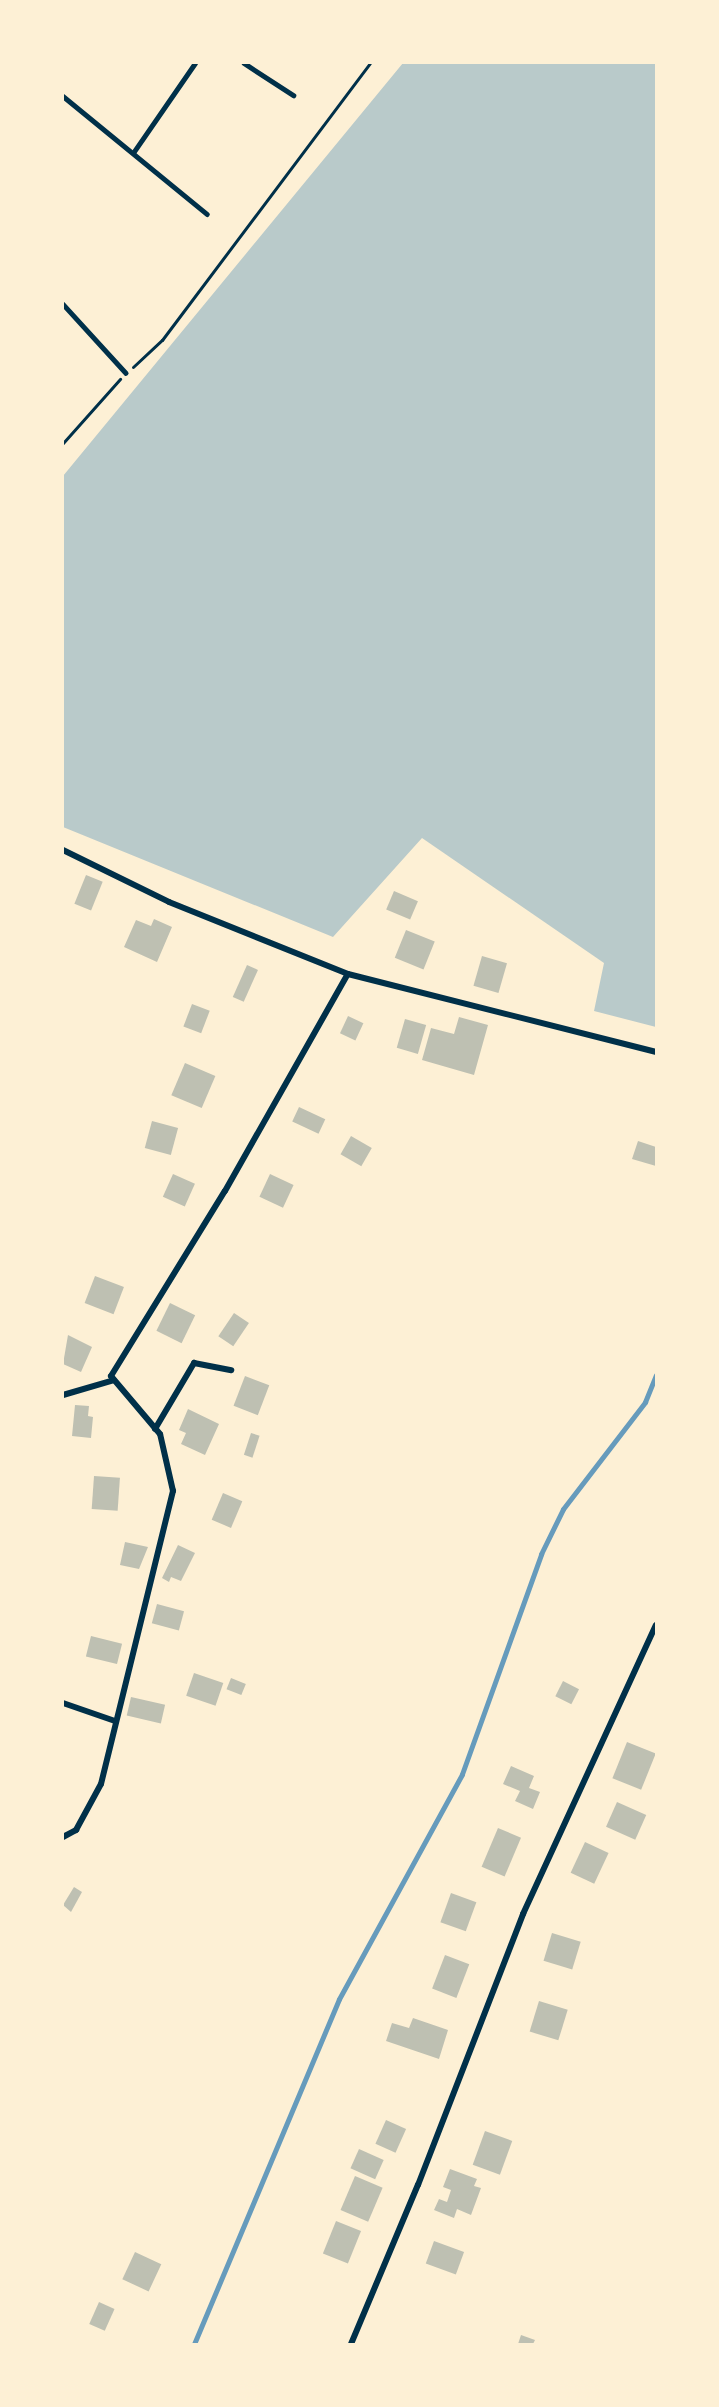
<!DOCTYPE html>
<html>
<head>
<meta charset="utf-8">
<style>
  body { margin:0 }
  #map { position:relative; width:719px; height:2407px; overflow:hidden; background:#fdf0d5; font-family:Manrope,sans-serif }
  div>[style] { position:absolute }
  .green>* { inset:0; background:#b9caca }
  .stream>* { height:5px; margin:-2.5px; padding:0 2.5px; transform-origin:2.5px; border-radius:2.5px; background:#669bbc }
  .building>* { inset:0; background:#bec0b2; transform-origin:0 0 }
  .path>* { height:3px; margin:-1.5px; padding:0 1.5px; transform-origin:1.5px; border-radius:1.5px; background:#003049 }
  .service>* { height:4.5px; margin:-2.25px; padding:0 2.25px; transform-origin:2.25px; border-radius:2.25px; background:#003049 }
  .minor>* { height:6px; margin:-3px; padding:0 3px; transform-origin:3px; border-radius:3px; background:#003049 }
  span { translate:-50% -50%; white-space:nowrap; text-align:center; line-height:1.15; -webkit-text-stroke:6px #fdf0d5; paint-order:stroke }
  .frame { position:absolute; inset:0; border:64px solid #fdf0d5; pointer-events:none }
</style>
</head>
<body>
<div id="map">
  <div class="green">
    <div style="clip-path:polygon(403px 63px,656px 63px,656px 1027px,594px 1011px,604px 963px,422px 838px,333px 937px,63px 827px,63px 476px)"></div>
  </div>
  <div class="stream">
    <div style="left:194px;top:2344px;width:374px;rotate:-67.2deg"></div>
    <div style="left:339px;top:1999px;width:256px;rotate:-61.3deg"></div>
    <div style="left:462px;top:1774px;width:234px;rotate:-70.2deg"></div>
    <div style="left:541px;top:1554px;width:50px;rotate:-63.9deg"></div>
    <div style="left:563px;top:1509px;width:135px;rotate:-52.5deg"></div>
    <div style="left:645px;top:1402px;width:29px;rotate:-68deg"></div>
  </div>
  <div class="building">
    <div style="left:86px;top:875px;width:18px;height:31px;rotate:22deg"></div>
    <div style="left:394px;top:891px;width:26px;height:20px;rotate:23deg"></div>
    <div style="clip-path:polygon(154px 919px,172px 927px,157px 962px,124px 947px,136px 920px,151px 926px)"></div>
    <div style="left:406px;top:930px;width:31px;height:30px;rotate:22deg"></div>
    <div style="left:482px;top:956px;width:26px;height:31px;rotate:16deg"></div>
    <div style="left:247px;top:965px;width:12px;height:35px;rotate:24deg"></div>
    <div style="left:192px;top:1004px;width:19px;height:24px;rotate:21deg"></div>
    <div style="left:348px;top:1016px;width:17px;height:19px;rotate:25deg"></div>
    <div style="clip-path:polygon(459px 1017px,488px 1025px,474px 1075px,422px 1060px,431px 1028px,454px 1034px)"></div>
    <div style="left:405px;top:1019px;width:22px;height:30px;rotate:16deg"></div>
    <div style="left:185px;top:1063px;width:33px;height:35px;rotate:23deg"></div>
    <div style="left:299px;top:1107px;width:29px;height:16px;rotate:25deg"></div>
    <div style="left:152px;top:1121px;width:27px;height:28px;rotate:15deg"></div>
    <div style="left:351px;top:1136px;width:24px;height:21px;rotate:30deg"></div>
    <div style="clip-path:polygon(638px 1141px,656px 1147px,656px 1166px,632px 1159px)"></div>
    <div style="left:173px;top:1174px;width:24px;height:25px;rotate:24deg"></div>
    <div style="left:270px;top:1174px;width:26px;height:25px;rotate:25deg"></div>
    <div style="left:95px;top:1276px;width:31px;height:29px;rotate:21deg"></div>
    <div style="left:170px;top:1303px;width:28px;height:31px;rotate:26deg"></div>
    <div style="left:234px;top:1313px;width:18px;height:28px;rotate:34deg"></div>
    <div style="clip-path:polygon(68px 1335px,92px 1347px,81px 1372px,63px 1364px)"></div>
    <div style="left:245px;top:1376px;width:26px;height:32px;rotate:21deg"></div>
    <div style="clip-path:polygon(75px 1405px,89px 1406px,88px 1416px,93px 1417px,91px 1438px,72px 1436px)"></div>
    <div style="clip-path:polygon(188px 1409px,219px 1424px,205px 1455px,181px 1444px,186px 1433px,179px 1430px)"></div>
    <div style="left:251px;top:1433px;width:9px;height:23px;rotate:18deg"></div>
    <div style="left:94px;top:1476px;width:26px;height:33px;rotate:4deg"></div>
    <div style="left:223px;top:1493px;width:21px;height:29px;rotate:23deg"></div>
    <div style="clip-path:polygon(125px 1542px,148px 1547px,139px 1569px,120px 1565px)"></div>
    <div style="clip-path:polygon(178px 1545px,195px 1553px,181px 1581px,171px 1577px,169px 1582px,162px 1578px)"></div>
    <div style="left:157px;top:1604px;width:28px;height:20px;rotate:15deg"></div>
    <div style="left:91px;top:1636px;width:32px;height:21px;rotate:14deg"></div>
    <div style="left:194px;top:1673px;width:31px;height:24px;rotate:19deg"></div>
    <div style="left:231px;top:1678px;width:16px;height:12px;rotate:22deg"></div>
    <div style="left:563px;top:1681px;width:18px;height:17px;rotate:27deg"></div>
    <div style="left:131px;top:1697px;width:35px;height:19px;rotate:13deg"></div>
    <div style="left:627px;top:1742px;width:31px;height:39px;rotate:22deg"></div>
    <div style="clip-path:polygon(511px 1766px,534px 1776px,529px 1788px,540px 1792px,533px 1809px,515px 1801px,520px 1791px,503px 1784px)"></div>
    <div style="left:617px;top:1802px;width:32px;height:27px;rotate:24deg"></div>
    <div style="left:498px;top:1828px;width:25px;height:42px;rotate:23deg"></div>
    <div style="left:585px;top:1842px;width:26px;height:34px;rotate:25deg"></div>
    <div style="clip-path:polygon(74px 1887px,82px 1892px,71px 1912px,63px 1905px)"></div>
    <div style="left:451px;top:1893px;width:27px;height:31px;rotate:20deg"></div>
    <div style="left:552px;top:1933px;width:30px;height:29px;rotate:17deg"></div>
    <div style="left:445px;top:1955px;width:26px;height:36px;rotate:21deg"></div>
    <div style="left:539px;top:2001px;width:30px;height:32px;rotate:17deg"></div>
    <div style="clip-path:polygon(413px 2018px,448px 2030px,439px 2059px,386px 2041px,392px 2023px,409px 2028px)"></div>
    <div style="left:386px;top:2120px;width:22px;height:26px;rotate:24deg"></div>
    <div style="left:485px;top:2131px;width:29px;height:36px;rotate:20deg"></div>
    <div style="left:359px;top:2149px;width:27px;height:21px;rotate:24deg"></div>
    <div style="clip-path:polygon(450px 2169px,477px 2179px,474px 2186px,481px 2188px,471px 2215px,457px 2209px,454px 2218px,434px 2210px,439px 2199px,447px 2202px,451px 2190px,443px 2187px)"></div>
    <div style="left:355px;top:2176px;width:30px;height:37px;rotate:23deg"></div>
    <div style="left:336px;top:2221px;width:27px;height:35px;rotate:22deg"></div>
    <div style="left:434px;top:2241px;width:32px;height:24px;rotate:20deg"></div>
    <div style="left:135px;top:2252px;width:29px;height:30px;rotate:25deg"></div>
    <div style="left:99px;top:2302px;width:17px;height:24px;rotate:24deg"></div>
    <div style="clip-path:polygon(521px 2335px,535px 2340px,533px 2344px,518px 2344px)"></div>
  </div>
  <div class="path">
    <div style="left:133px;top:367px;width:40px;rotate:-43deg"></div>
    <div style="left:162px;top:340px;width:346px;rotate:-53.1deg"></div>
    <div style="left:63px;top:443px;width:86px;rotate:-48.3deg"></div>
  </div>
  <div class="service">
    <div style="left:244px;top:63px;width:59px;rotate:33.1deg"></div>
    <div style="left:63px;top:96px;width:186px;rotate:39.3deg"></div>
    <div style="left:133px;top:153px;width:109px;rotate:-55.4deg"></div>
    <div style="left:63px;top:304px;width:93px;rotate:47.6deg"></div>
  </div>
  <div class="minor">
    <div style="left:63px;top:850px;width:118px;rotate:26.1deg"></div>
    <div style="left:169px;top:902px;width:193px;rotate:21.9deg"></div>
    <div style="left:348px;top:974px;width:318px;rotate:14.2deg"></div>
    <div style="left:63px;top:1395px;width:53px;rotate:-16.4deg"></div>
    <div style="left:155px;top:1429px;width:77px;rotate:-59.4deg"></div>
    <div style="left:194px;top:1363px;width:38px;rotate:11deg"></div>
    <div style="left:63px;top:1703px;width:55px;rotate:19.1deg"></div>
    <div style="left:63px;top:1837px;width:15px;rotate:-28deg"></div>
    <div style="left:76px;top:1830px;width:52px;rotate:-61.5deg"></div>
    <div style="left:101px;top:1784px;width:302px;rotate:-76.2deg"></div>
    <div style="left:173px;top:1491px;width:58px;rotate:-102.8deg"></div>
    <div style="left:160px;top:1434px;width:76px;rotate:-130.2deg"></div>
    <div style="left:111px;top:1376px;width:217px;rotate:-58.4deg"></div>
    <div style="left:225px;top:1191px;width:249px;rotate:-60.5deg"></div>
    <div style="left:351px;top:2344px;width:173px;rotate:-67.2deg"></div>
    <div style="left:418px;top:2185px;width:291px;rotate:-68.8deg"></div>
    <div style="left:523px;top:1914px;width:318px;rotate:-65.3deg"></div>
  </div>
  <div class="frame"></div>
</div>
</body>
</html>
